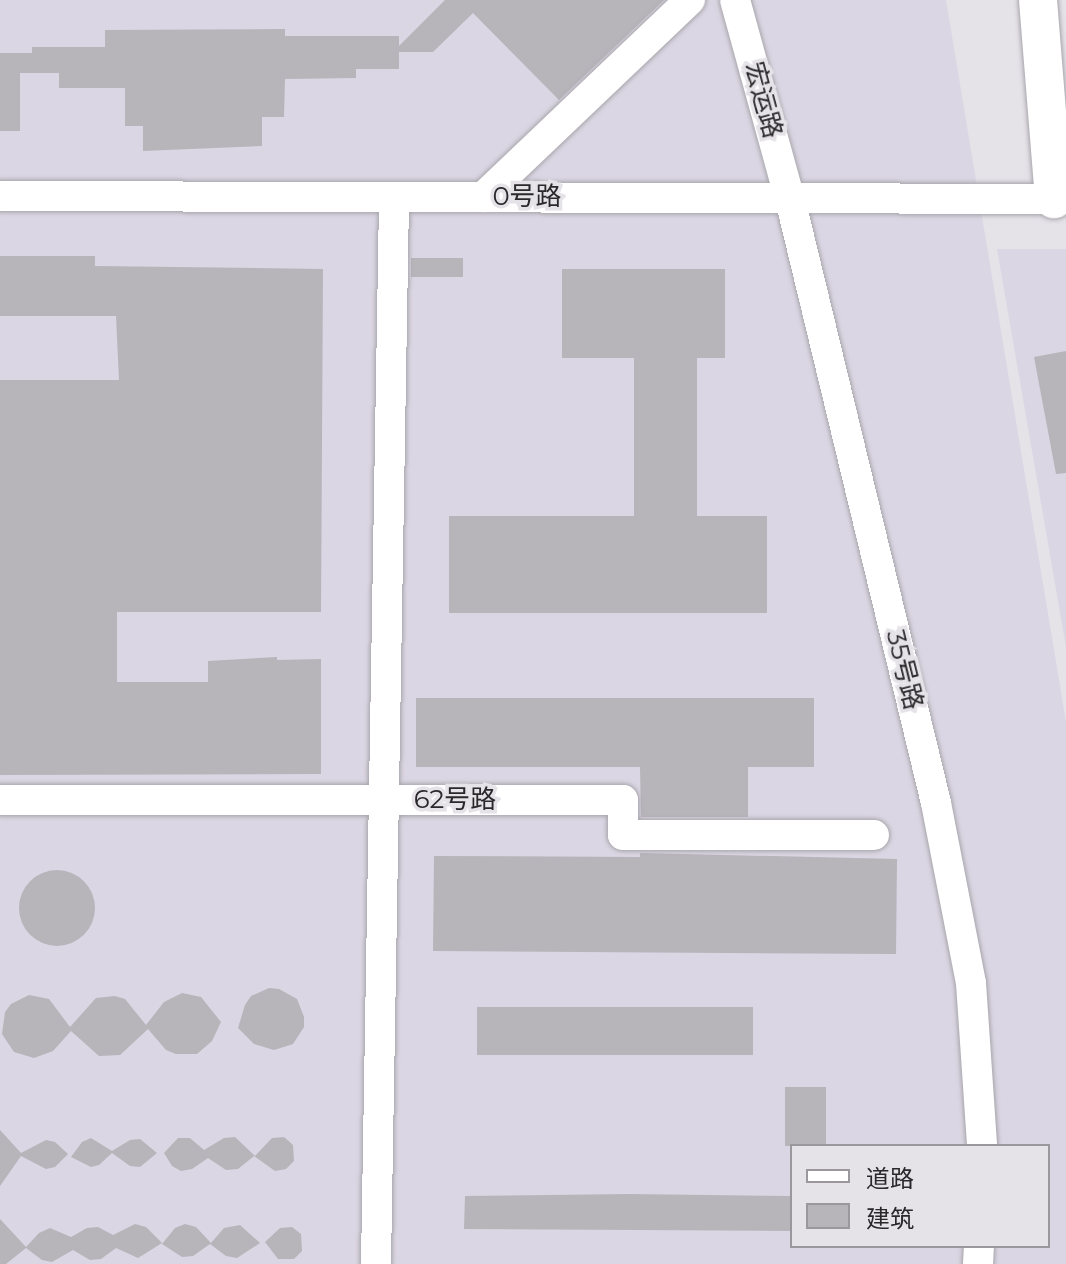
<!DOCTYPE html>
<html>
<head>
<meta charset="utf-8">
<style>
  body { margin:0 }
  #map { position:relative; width:1066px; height:1264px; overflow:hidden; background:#e5e2e8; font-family:Montserrat,"Noto Sans SC",sans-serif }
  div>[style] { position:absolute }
  .built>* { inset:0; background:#dbd6e3 }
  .building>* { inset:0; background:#b7b4ba; transform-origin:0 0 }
  .round { border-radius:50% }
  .roads { filter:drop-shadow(0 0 2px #a8a6ac) drop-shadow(0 0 2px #a8a6ac) }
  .minor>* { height:30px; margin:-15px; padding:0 15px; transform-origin:15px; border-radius:15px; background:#fff }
  .major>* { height:38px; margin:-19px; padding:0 19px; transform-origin:19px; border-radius:19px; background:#fff }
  span { translate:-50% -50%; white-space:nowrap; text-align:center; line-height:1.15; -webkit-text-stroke:7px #e5e2e8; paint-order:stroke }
  .street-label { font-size:26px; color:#29282a }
  .legend { position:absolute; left:790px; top:1144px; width:260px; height:104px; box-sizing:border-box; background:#e5e2e8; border:2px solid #9a989c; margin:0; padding:10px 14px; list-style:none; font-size:24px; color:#29282a }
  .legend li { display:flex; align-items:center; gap:16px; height:40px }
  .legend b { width:40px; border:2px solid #9a989c }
</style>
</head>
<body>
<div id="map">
  <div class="built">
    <div style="clip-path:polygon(evenodd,0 0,946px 0,1066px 722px,1066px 1264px,0 1264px,0 0,792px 1146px,1048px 1146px,1048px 1246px,792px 1246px,792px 1146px)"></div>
    <div style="clip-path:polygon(997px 249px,1066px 249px,1066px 647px)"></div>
  </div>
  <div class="building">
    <div style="clip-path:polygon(445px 0,664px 0,559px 100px,473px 13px,433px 52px,399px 52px,399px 69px,356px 69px,356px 78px,285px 79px,284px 117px,262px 117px,262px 146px,143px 151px,143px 126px,125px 126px,125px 88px,59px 88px,59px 73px,20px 73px,20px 131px,0 131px,0 53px,32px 53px,32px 47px,105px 47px,105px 30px,285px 29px,285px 36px,399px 36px,399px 46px)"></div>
    <div style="clip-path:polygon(0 256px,95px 256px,95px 266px,323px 269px,321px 612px,117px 612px,117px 682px,208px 682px,208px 661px,277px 657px,277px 660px,321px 659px,321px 774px,0 775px,0 380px,119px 380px,116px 316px,0 316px)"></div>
    <div style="left:411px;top:258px;width:52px;height:19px"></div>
    <div style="clip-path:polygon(562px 269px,725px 269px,725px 358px,697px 358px,697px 516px,767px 516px,767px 613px,449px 613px,449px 516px,634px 516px,634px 358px,562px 358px)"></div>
    <div style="clip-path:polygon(1066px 351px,1066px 473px,1056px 474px,1034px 357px)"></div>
    <div style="clip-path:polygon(416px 698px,814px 698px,814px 767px,748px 767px,748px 817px,641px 817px,640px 767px,416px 767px)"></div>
    <div style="clip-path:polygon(640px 853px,897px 859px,896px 954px,433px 951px,434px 856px,640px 857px)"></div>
    <div class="round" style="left:19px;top:870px;width:76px;height:76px"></div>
    <div style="clip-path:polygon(269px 988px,279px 989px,297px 999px,304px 1017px,304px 1027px,293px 1044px,274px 1050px,254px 1044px,238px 1028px,245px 1005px,251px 996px)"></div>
    <div style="clip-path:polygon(182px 993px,201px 997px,221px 1022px,212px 1041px,197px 1054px,176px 1054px,166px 1050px,148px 1029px,120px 1055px,99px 1056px,71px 1031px,53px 1051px,34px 1058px,14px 1052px,2px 1034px,5px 1012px,11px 1004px,29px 995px,49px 999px,70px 1027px,96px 998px,115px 996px,125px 999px,146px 1025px,164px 1002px)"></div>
    <div style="left:477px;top:1007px;width:276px;height:48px"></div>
    <div style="left:785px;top:1087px;width:41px;height:59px"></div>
    <div style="clip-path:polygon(0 1130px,21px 1153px,46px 1140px,55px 1142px,68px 1154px,55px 1167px,46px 1169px,21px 1156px,0 1186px)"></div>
    <div style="clip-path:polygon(235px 1137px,255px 1156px,272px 1138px,284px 1137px,293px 1145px,294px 1161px,286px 1169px,275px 1171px,254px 1156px,238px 1169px,226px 1170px,208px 1158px,192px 1169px,181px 1171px,172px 1166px,164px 1153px,178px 1138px,190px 1138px,204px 1150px,224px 1138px)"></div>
    <div style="clip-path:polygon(91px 1138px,112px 1151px,130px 1140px,140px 1139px,157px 1153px,140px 1167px,130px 1166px,112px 1153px,99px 1165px,91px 1167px,71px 1157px,82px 1142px)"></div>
    <div style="clip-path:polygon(630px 1194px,792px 1196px,792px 1231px,464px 1229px,465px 1196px)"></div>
    <div style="clip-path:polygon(0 1219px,26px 1247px,39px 1233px,50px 1228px,71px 1237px,87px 1228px,98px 1227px,113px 1235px,135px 1224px,146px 1227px,162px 1243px,138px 1258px,116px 1248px,101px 1259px,90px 1260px,73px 1250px,52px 1262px,42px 1260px,26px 1248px,6px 1264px,0 1264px)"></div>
    <div style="clip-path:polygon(185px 1224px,196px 1227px,211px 1243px,224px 1228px,240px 1225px,260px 1243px,237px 1258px,226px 1256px,210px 1244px,193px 1256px,182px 1257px,162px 1244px,175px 1228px)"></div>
    <div style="clip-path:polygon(292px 1227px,301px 1234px,302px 1251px,294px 1259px,278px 1259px,265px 1242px,280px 1228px)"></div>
  </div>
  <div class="roads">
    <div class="minor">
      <div style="left:735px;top:0;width:206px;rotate:74.6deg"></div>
      <div style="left:790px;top:199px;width:621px;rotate:76.41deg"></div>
      <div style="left:936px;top:803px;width:183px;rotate:79deg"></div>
      <div style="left:971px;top:983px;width:163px;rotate:86.1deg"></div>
      <div style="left:0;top:196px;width:1066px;rotate:0.16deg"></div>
      <div style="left:483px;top:197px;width:286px;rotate:-43.6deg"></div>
      <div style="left:0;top:800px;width:623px"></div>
      <div style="left:623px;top:800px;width:35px;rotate:90deg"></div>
      <div style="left:623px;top:835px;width:251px"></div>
      <div style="left:376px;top:1264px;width:1067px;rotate:-89.03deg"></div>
      <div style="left:978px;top:1264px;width:18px;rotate:-87deg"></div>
    </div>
    <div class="major">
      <div style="left:1038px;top:0;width:200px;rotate:85.4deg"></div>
    </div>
  </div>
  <div class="street-label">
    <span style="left:763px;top:100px;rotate:75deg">宏运路</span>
    <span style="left:527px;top:197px">0号路</span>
    <span style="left:904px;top:670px;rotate:76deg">35号路</span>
    <span style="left:455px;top:800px">62号路</span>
  </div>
  <ul class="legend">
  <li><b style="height:10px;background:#fff"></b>道路</li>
  <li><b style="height:22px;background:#b7b4ba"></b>建筑</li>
  </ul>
</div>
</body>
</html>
